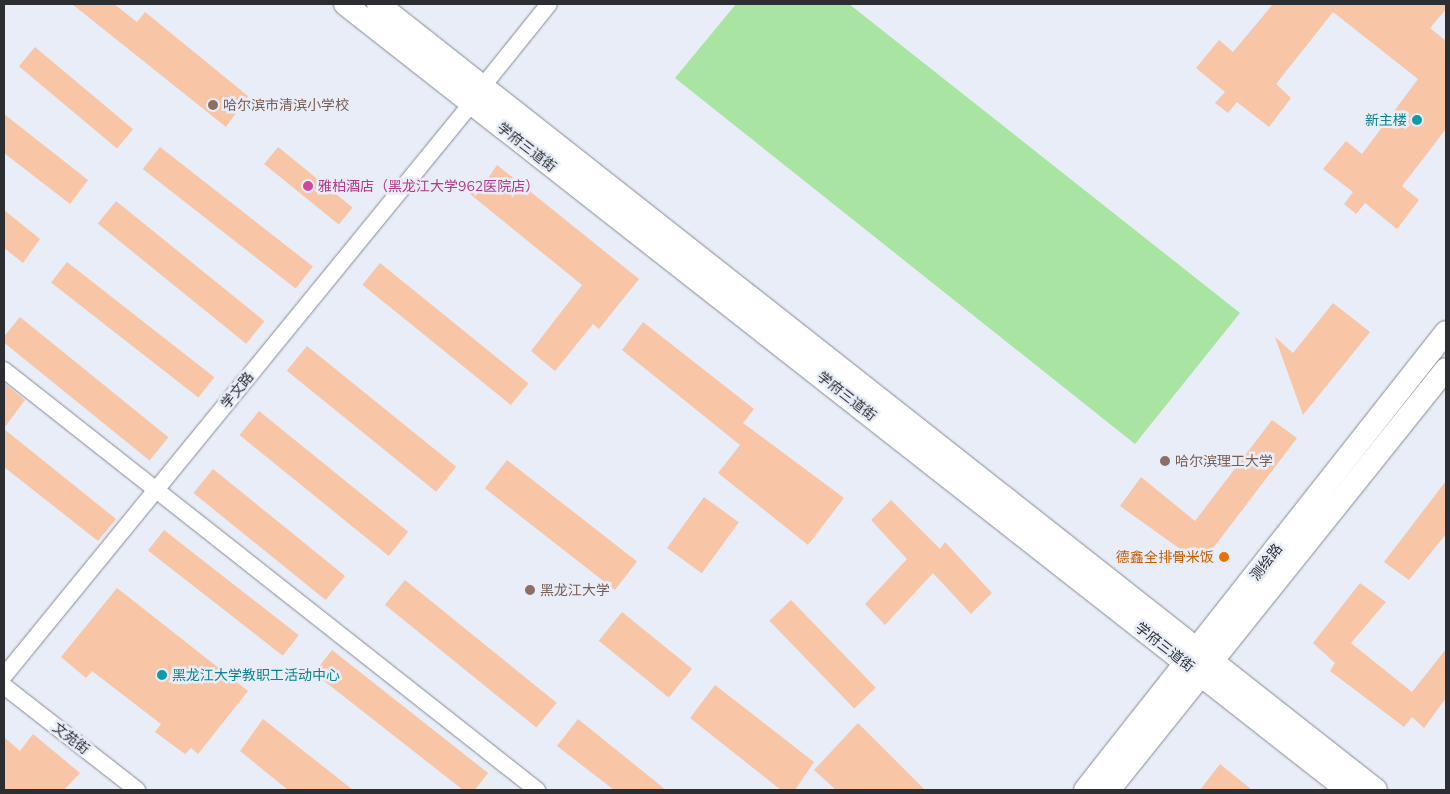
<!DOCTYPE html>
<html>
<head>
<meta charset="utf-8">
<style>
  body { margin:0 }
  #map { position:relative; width:1450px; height:794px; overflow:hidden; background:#e8edf8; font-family:Mulish,"Noto Sans SC",sans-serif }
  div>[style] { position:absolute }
  .green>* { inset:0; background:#a9e4a2 }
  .building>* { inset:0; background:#f8c5a6; transform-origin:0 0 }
  .roads { filter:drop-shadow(0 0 1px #878b95) drop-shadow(0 0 1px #878b95) }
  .minor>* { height:16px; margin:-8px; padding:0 8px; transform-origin:8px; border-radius:8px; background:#fff }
  .secondary>* { height:22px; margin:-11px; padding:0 11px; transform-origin:11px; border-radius:11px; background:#fff }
  .dots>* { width:14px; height:14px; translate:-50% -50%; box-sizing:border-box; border:2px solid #e8edf8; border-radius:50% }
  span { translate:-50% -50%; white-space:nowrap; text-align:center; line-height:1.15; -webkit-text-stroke:5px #e8edf8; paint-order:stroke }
  .education-label { font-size:14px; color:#785e54 }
  .left { translate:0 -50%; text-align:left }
  .culture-label { font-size:14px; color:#0d838f }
  .right { translate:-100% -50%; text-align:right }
  .street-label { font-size:14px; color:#2c2e32 }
  .hotel-label { font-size:14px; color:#b23c85 }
  .food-label { font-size:14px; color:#c56008 }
  .frame { position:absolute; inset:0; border:5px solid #2c2e32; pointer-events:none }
</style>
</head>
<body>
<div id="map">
  <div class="green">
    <div style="clip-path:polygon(736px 4px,849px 4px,1240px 313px,1135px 444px,675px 78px)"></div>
  </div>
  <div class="building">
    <div style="clip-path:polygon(72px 4px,114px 4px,137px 22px,145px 12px,248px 96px,226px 127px)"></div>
    <div style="clip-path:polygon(1273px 4px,1446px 4px,1446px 9px,1430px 28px,1446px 41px,1446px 129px,1402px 186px,1419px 200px,1397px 229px,1365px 203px,1356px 214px,1344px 204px,1353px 192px,1323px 169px,1346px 141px,1362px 154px,1418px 79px,1333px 12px,1276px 84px,1291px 98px,1269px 127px,1237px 102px,1228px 113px,1215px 103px,1225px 92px,1196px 68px,1219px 40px,1233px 52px)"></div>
    <div style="left:35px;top:47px;width:128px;height:25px;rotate:40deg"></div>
    <div style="clip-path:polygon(4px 114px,88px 180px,70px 204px,4px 153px)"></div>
    <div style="left:160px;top:147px;width:194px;height:28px;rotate:38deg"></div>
    <div style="left:278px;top:147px;width:96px;height:22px;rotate:39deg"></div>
    <div style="clip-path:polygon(497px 165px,639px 279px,599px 329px,593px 324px,555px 371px,531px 351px,582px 285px,470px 194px,480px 181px,484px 184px)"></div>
    <div style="left:116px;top:201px;width:191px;height:29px;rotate:39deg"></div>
    <div style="clip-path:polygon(4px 210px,40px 239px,23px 263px,4px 248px)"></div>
    <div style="left:67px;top:262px;width:187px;height:26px;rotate:38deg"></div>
    <div style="left:380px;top:263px;width:191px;height:28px;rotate:39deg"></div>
    <div style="clip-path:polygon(1333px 303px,1370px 332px,1303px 415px,1275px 337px,1293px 353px)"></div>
    <div style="left:20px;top:317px;width:191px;height:30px;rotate:39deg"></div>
    <div style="clip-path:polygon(643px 322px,754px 409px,743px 423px,844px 498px,808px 545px,718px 473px,740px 445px,622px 350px)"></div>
    <div style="left:307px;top:346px;width:192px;height:32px;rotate:39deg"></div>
    <div style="clip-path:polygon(4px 383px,25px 400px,4px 428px)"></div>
    <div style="left:259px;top:411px;width:192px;height:31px;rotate:39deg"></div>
    <div style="clip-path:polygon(1272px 420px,1297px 438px,1201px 564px,1120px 506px,1141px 477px,1195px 521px)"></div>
    <div style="clip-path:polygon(4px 429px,116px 519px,98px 541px,4px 467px)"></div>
    <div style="left:507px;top:460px;width:165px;height:36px;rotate:38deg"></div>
    <div style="left:213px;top:469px;width:170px;height:31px;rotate:39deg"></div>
    <div style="clip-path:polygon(1446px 481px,1446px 534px,1409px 580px,1384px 562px)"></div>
    <div style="left:704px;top:497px;width:43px;height:63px;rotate:36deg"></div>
    <div style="clip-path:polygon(891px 500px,940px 549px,945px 542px,992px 593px,971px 614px,933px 573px,885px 625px,865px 604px,907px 559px,871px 520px)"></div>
    <div style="left:164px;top:530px;width:171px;height:26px;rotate:38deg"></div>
    <div style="left:405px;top:580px;width:195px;height:32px;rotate:39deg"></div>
    <div style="clip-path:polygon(1360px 583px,1386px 602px,1351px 643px,1412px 692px,1446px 649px,1446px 698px,1424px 728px,1412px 717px,1404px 727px,1330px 671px,1335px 663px,1313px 643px)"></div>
    <div style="clip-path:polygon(117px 588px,248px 691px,198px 754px,191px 748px,185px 754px,155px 732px,161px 724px,92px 671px,86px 678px,61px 657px)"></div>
    <div style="left:791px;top:600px;width:122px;height:30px;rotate:46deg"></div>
    <div style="left:622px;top:612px;width:90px;height:37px;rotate:39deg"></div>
    <div style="clip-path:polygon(332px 650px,488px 773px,475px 790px,463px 790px,314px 673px)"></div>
    <div style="clip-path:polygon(715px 685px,814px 762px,795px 790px,781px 790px,690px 718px)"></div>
    <div style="clip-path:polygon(263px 719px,353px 790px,288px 790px,240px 751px)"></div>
    <div style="clip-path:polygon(578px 719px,666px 790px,614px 790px,557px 746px)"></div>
    <div style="clip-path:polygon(858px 723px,925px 790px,836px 790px,814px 770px)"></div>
    <div style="clip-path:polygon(33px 734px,80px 773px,64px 790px,4px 790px,4px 737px,20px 751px)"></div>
    <div style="clip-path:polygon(1220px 764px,1252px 790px,1200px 790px)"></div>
  </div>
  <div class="roads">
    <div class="minor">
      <div style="left:483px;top:86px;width:105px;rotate:-51.2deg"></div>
      <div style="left:4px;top:370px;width:679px;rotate:38.24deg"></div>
      <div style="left:4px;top:676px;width:738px;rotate:-50.77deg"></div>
      <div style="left:4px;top:686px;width:169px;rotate:38deg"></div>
    </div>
    <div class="secondary">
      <div style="left:345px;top:4px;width:1273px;rotate:38.11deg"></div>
      <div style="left:378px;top:4px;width:1270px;rotate:38.22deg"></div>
      <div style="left:1085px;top:790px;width:583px;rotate:-51.75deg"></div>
      <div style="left:1109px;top:790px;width:539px;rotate:-51.32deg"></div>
    </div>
  </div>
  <div class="dots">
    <div style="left:213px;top:105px;background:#8d6e63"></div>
    <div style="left:1417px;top:120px;background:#0f9aa8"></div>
    <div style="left:308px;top:186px;background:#d1479c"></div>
    <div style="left:1165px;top:461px;background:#8d6e63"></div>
    <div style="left:1224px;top:557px;background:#e8710a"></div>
    <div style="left:530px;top:590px;background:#8d6e63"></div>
    <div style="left:162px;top:675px;background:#0f9aa8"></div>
  </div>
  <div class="education-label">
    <span class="left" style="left:223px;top:105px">哈尔滨市清滨小学校</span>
    <span class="left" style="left:1175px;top:461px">哈尔滨理工大学</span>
    <span class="left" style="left:540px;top:590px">黑龙江大学</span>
  </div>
  <div class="culture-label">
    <span class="right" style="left:1407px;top:120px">新主楼</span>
    <span class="left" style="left:172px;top:675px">黑龙江大学教职工活动中心</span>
  </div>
  <div class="street-label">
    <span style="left:527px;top:147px;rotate:38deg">学府三道街</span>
    <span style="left:237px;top:390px;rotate:-51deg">学文路</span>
    <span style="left:847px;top:396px;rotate:38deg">学府三道街</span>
    <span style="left:1266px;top:562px;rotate:-52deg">测绘路</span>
    <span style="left:1165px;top:647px;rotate:38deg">学府三道街</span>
    <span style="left:71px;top:738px;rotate:38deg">文苑街</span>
  </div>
  <div class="hotel-label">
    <span class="left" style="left:318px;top:186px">雅柏酒店（黑龙江大学962医院店）</span>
  </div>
  <div class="food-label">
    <span class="right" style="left:1214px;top:557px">德鑫全排骨米饭</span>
  </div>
  <div class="frame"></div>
</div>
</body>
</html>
